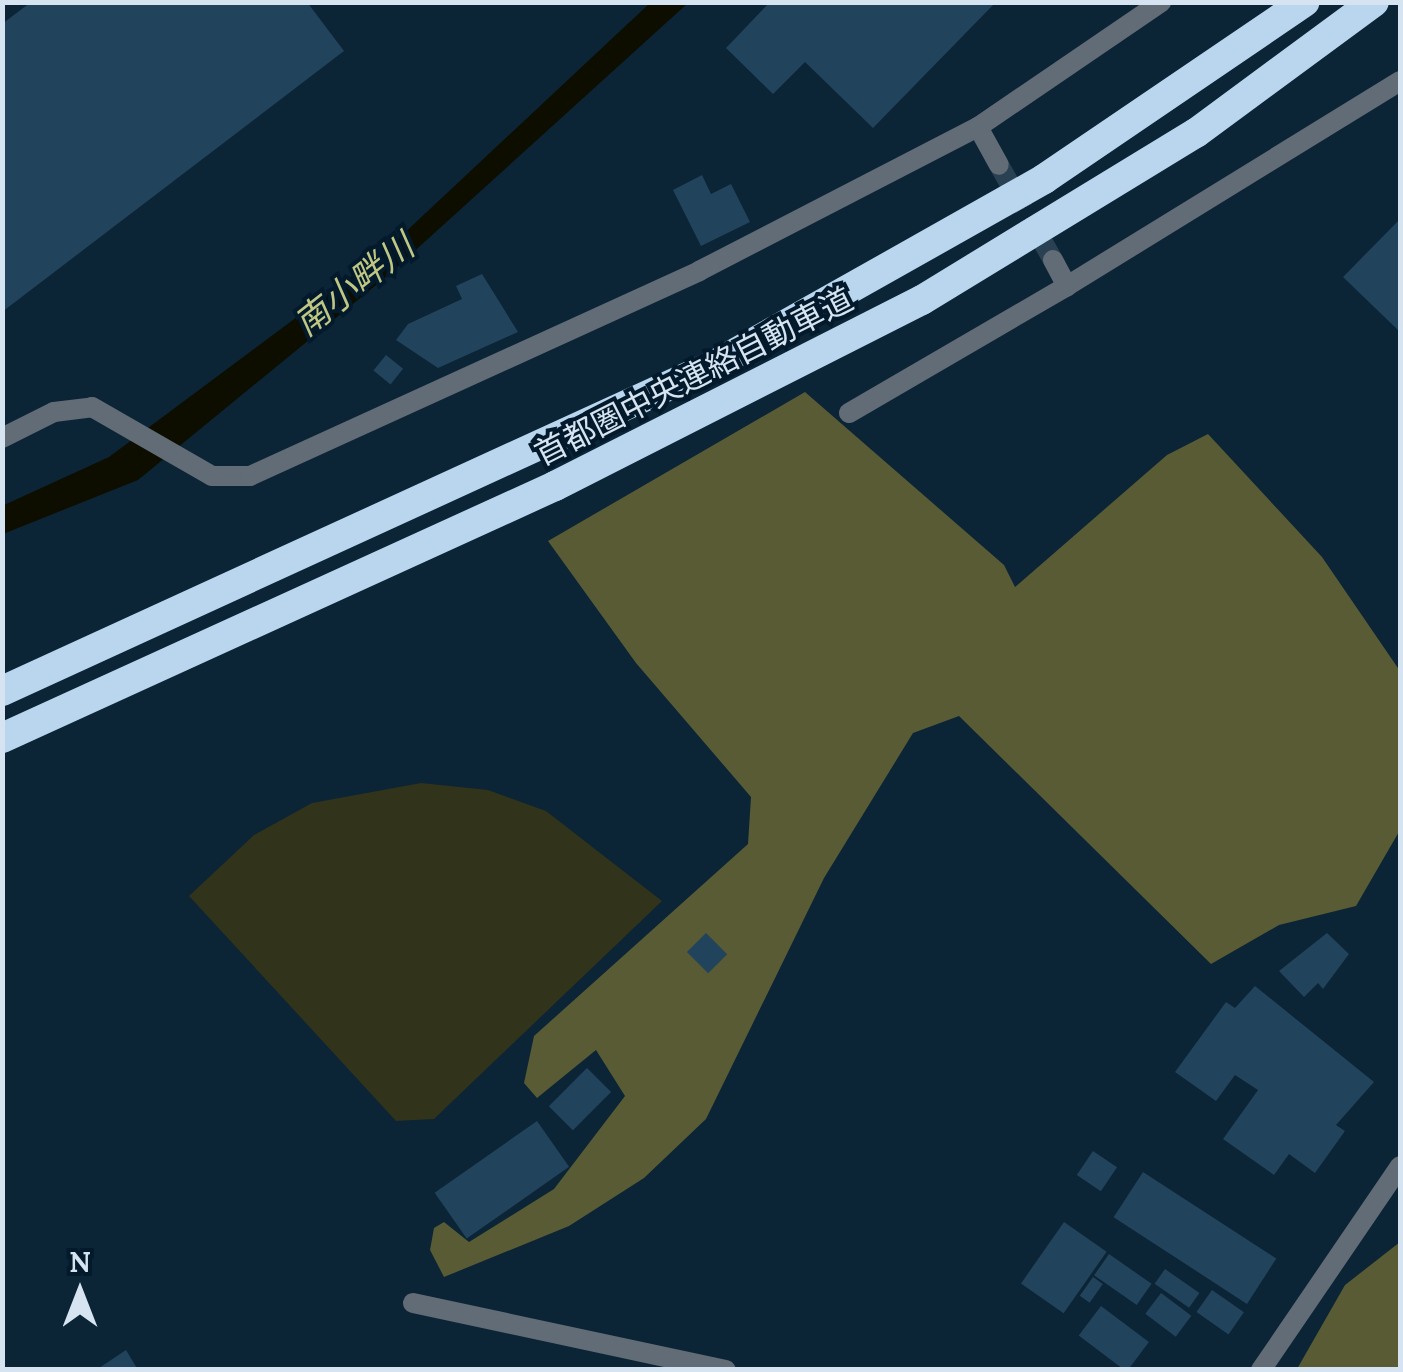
<!DOCTYPE html>
<html>
<head>
<meta charset="utf-8">
<style>
  body { margin:0 }
  #map { position:relative; width:1403px; height:1372px; overflow:hidden; background:#0b2436; font-family:Lora,"Noto Sans JP",serif }
  div>[style] { position:absolute }
  .green>* { inset:0; background:#31331b }
  .forest>* { inset:0; background:#585b34 }
  .water>* { inset:0; background:#0d0e00 }
  .building>* { inset:0; background:#22435c; transform-origin:0 0 }
  .minor-tunnel>* { height:20px; margin-top:-10px; transform-origin:0; background:repeating-linear-gradient(90deg,#294152 0 20px,transparent 0 30px) }
  .minor>* { height:20px; margin:-10px; padding:0 10px; transform-origin:10px; border-radius:10px; background:#616c76 }
  .tertiary>* { height:20px; margin:-10px; padding:0 10px; transform-origin:10px; border-radius:10px; background:#616c76 }
  .motorway>* { height:30px; margin:-15px; padding:0 15px; transform-origin:15px; border-radius:15px; background:#b9d6ee }
  span { translate:-50% -50%; white-space:nowrap; text-align:center; line-height:1.15; -webkit-text-stroke:8px #031a2c; paint-order:stroke }
  .street-label { font-size:32px; color:#d5e4f0 }
  .water-label { font-size:35px; color:#c0c783; font-style:italic }
  .frame { position:absolute; inset:0; border:5px solid #d5e4f0; pointer-events:none }
  .north { position:absolute; left:30px; top:1242px; width:100px; height:100px; -webkit-text-stroke:8px #031a2c; paint-order:stroke; rotate:0deg; font-size:28px; font-weight:700; line-height:40px; text-align:center; color:#d5e4f0 }
  .north::after { content:''; display:block; margin:auto; width:35px; height:45px; background:#d5e4f0; clip-path:polygon(50% 0,100% 100%,50% 72%,0 100%) }
</style>
</head>
<body>
<div id="map">
  <div class="green">
    <div style="clip-path:polygon(421px 783px,488px 790px,546px 811px,662px 901px,434px 1119px,396px 1121px,189px 896px,254px 835px,312px 803px)"></div>
  </div>
  <div class="forest">
    <div style="clip-path:polygon(805px 392px,1004px 565px,1015px 587px,1167px 455px,1208px 434px,1322px 557px,1400px 671px,1400px 830px,1356px 906px,1279px 925px,1211px 964px,959px 716px,913px 733px,824px 878px,706px 1119px,644px 1178px,569px 1226px,444px 1277px,430px 1250px,434px 1228px,444px 1222px,469px 1242px,554px 1189px,625px 1096px,596px 1050px,537px 1098px,524px 1083px,534px 1036px,748px 844px,751px 797px,636px 663px,548px 541px)"></div>
    <div style="clip-path:polygon(1400px 1242px,1400px 1369px,1297px 1369px,1345px 1285px)"></div>
  </div>
  <div class="water">
    <div style="clip-path:polygon(650px 3px,688px 3px,387px 276px,138px 480px,3px 534px,2px 506px,109px 457px,383px 253px)"></div>
  </div>
  <div class="building">
    <div style="clip-path:polygon(31px 2px,307px 2px,344px 51px,2px 312px,2px 24px)"></div>
    <div style="clip-path:polygon(770px 2px,996px 2px,873px 128px,805px 62px,773px 94px,726px 48px)"></div>
    <div style="clip-path:polygon(702px 175px,711px 194px,731px 184px,750px 222px,701px 246px,673px 190px)"></div>
    <div style="clip-path:polygon(1400px 219px,1400px 332px,1343px 277px)"></div>
    <div style="clip-path:polygon(482px 274px,518px 332px,438px 368px,396px 340px,408px 324px,462px 299px,456px 286px)"></div>
    <div style="left:386px;top:355px;width:22px;height:20px;rotate:39deg"></div>
    <div style="left:706px;top:933px;width:30px;height:27px;rotate:45deg"></div>
    <div style="clip-path:polygon(1327px 933px,1349px 954px,1323px 989px,1318px 983px,1304px 997px,1279px 971px)"></div>
    <div style="clip-path:polygon(1255px 986px,1374px 1082px,1336px 1125px,1345px 1131px,1315px 1173px,1289px 1154px,1274px 1175px,1223px 1139px,1258px 1090px,1235px 1075px,1216px 1101px,1175px 1072px,1226px 1002px,1235px 1008px)"></div>
    <div style="left:587px;top:1068px;width:34px;height:54px;rotate:45deg"></div>
    <div style="left:537px;top:1121px;width:56px;height:125px;rotate:55deg"></div>
    <div style="left:1093px;top:1151px;width:29px;height:29px;rotate:34deg"></div>
    <div style="left:1143px;top:1172px;width:159px;height:54px;rotate:33deg"></div>
    <div style="left:1064px;top:1222px;width:52px;height:75px;rotate:35deg"></div>
    <div style="left:1109px;top:1254px;width:52px;height:26px;rotate:35deg"></div>
    <div style="left:1165px;top:1269px;width:42px;height:18px;rotate:35deg"></div>
    <div style="left:1093px;top:1277px;width:12px;height:23px;rotate:35deg"></div>
    <div style="left:1212px;top:1290px;width:39px;height:27px;rotate:35deg"></div>
    <div style="left:1161px;top:1293px;width:38px;height:26px;rotate:37deg"></div>
    <div style="left:1101px;top:1306px;width:60px;height:37px;rotate:37deg"></div>
    <div style="clip-path:polygon(126px 1350px,138px 1370px,96px 1370px)"></div>
  </div>
  <div class="minor-tunnel">
    <div style="left:999px;top:165px;width:109px;rotate:60.4deg"></div>
  </div>
  <div class="minor">
    <div style="left:978px;top:127px;width:43px;rotate:61.1deg"></div>
    <div style="left:1053px;top:260px;width:30px;rotate:62deg"></div>
    <div style="left:1067px;top:286px;width:391px;rotate:-31.6deg"></div>
    <div style="left:849px;top:413px;width:252px;rotate:-30.2deg"></div>
    <div style="left:2px;top:438px;width:58px;rotate:-26.6deg"></div>
    <div style="left:54px;top:412px;width:38px;rotate:-7deg"></div>
    <div style="left:92px;top:407px;width:138px;rotate:29.9deg"></div>
    <div style="left:212px;top:476px;width:38px"></div>
    <div style="left:250px;top:476px;width:494px;rotate:-24.5deg"></div>
    <div style="left:699px;top:271px;width:314px;rotate:-27.3deg"></div>
    <div style="left:978px;top:127px;width:222px;rotate:-34.3deg"></div>
    <div style="left:413px;top:1303px;width:320px;rotate:12.1deg"></div>
  </div>
  <div class="tertiary">
    <div style="left:1261px;top:1370px;width:247px;rotate:-55.7deg"></div>
  </div>
  <div class="motorway">
    <div style="left:2px;top:691px;width:785px;rotate:-24.61deg"></div>
    <div style="left:716px;top:364px;width:377px;rotate:-29.4deg"></div>
    <div style="left:1044px;top:179px;width:315px;rotate:-34.2deg"></div>
    <div style="left:2px;top:738px;width:608px;rotate:-24.5deg"></div>
    <div style="left:555px;top:486px;width:411px;rotate:-26.9deg"></div>
    <div style="left:922px;top:300px;width:321px;rotate:-31.4deg"></div>
    <div style="left:1196px;top:133px;width:221px;rotate:-36.4deg"></div>
  </div>
  <div class="street-label">
    <span style="left:694px;top:377px;rotate:-27deg">首都圏中央連絡自動車道</span>
  </div>
  <div class="water-label">
    <span style="left:354px;top:285px;rotate:-38deg">南小畔川</span>
  </div>
  <div class="frame"></div>
  <div class="north">N</div>
</div>
</body>
</html>
